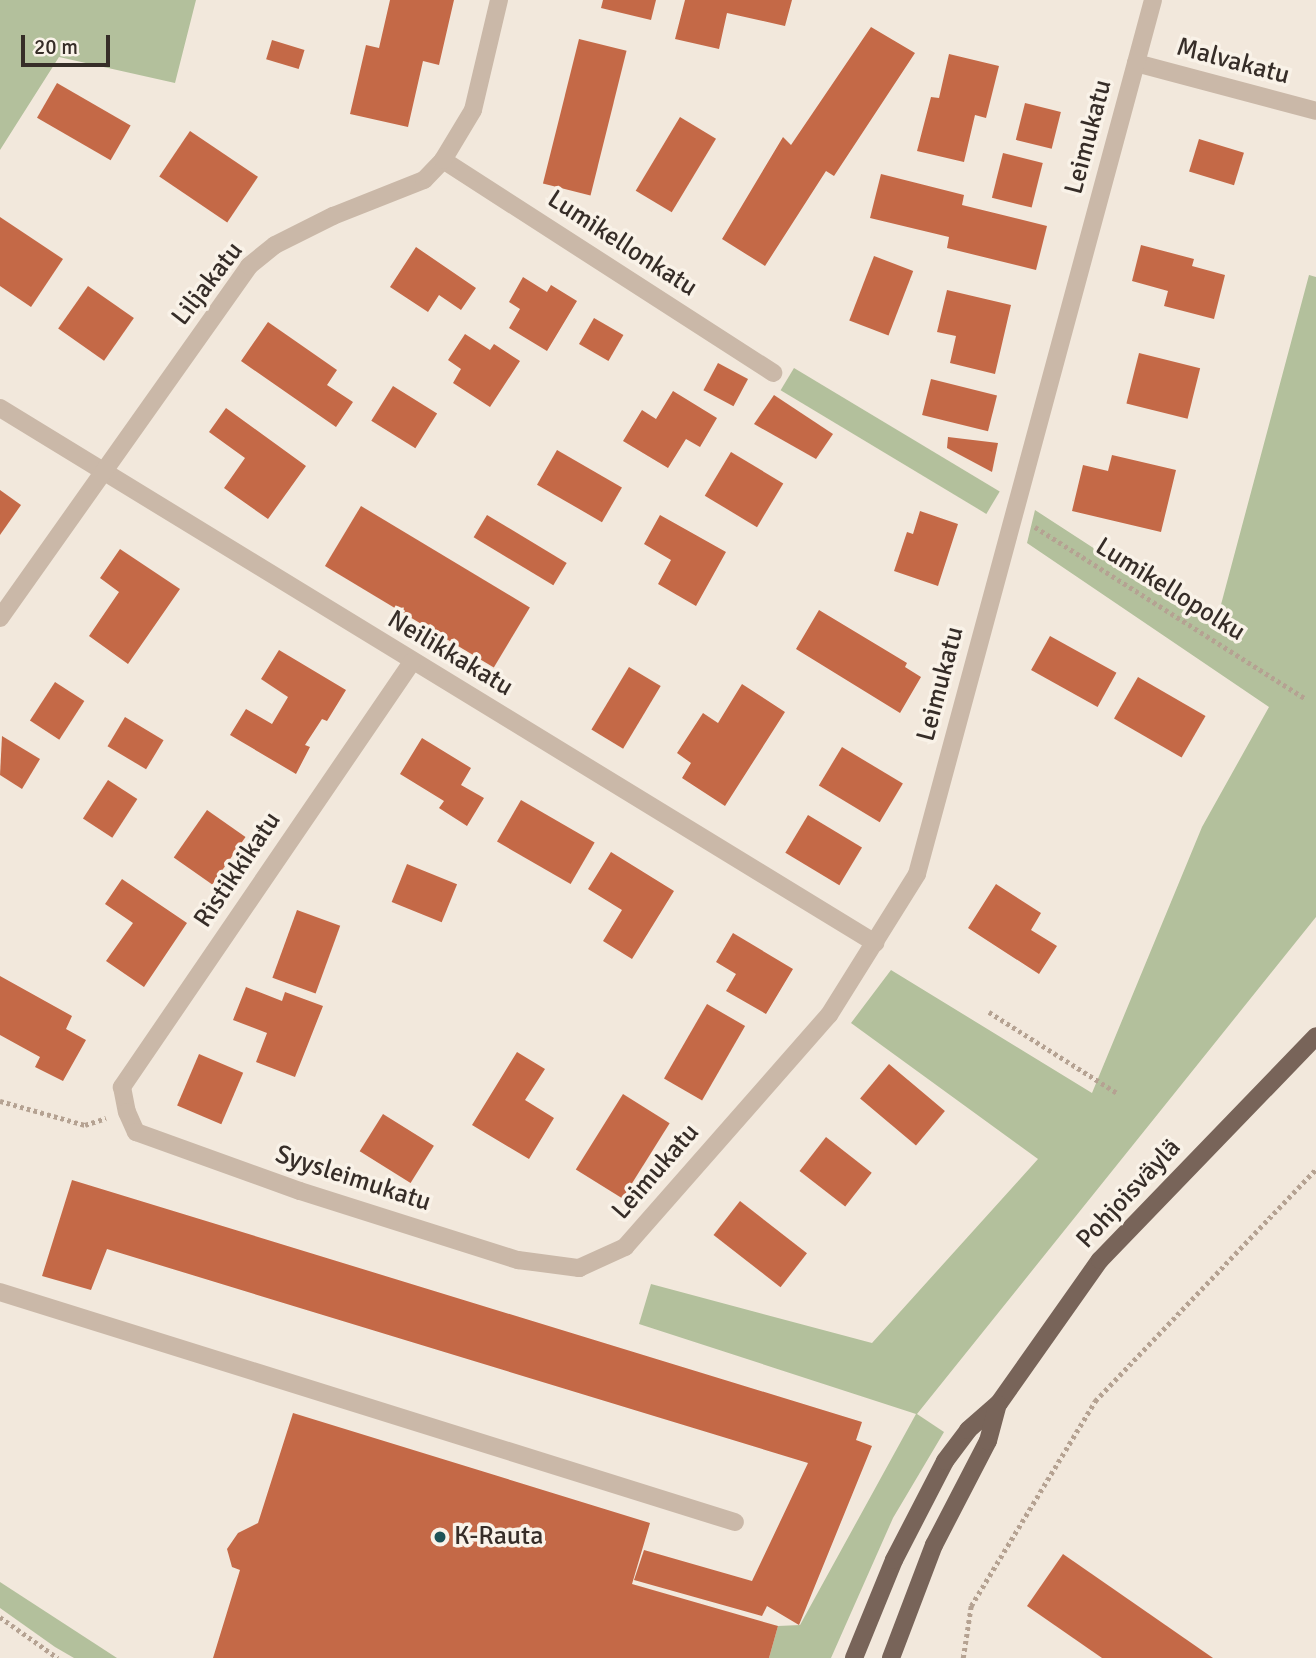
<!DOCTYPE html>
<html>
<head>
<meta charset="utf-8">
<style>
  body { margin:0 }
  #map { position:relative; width:1316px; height:1658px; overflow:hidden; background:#f2e8dc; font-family:Signika,sans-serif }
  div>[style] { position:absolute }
  .green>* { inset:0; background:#b3c09c; transform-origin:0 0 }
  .building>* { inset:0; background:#c46947; transform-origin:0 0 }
  .path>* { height:4.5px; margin-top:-2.25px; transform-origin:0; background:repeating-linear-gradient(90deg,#b5a292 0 3.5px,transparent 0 7px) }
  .minor>* { height:18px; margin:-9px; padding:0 9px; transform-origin:9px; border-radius:9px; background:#cab8a8 }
  .major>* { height:18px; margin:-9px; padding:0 9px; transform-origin:9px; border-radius:9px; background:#786459 }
  .dots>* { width:19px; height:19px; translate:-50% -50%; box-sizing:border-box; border:4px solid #f9f2e8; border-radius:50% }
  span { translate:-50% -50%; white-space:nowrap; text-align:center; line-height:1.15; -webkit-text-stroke:7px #f9f2e8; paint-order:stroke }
  .street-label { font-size:26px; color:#362d28 }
  .poi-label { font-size:26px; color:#362d28 }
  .left { translate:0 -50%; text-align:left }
  .scale { position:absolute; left:21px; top:35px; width:89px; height:32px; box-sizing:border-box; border:4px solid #362d28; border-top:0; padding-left:9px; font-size:21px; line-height:24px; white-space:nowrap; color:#362d28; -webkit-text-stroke:5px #f9f2e8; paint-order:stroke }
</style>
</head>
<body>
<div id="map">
  <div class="green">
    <div style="clip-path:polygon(0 0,196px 0,175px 83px,59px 57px,0 150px)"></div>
    <div style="clip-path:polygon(1309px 275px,1316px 277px,1316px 917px,917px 1414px,944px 1432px,893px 1518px,831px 1658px,769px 1658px,778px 1626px,800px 1625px,916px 1414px,639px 1324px,651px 1284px,872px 1343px,1038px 1159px,851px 1023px,891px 970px,1092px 1093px,1202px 827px,1269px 707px,1027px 543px,1035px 510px,1215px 627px)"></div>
    <div style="left:794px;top:368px;width:240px;height:26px;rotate:31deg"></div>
    <div style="clip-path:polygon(0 1582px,117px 1658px,74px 1658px,55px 1647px,0 1608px)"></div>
  </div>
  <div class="building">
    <div style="clip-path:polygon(390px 0,454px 0,439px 65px,423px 61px,408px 127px,350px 114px,366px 45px,379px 48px)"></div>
    <div style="clip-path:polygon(603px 0,656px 0,651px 20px,601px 8px)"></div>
    <div style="clip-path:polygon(685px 0,792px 0,785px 26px,727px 13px,719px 49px,675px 39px)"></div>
    <div style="clip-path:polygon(871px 27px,915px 53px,834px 176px,826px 171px,765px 266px,722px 239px,783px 137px,791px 145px)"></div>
    <div style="left:579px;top:39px;width:49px;height:149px;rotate:14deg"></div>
    <div style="left:272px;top:40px;width:34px;height:20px;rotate:17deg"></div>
    <div style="clip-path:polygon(949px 54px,999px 66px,986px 118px,975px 115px,964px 162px,917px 151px,931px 97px,939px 98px)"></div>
    <div style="left:57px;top:83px;width:85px;height:40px;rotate:30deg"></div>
    <div style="left:1025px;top:103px;width:37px;height:38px;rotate:14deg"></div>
    <div style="left:680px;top:117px;width:42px;height:86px;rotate:31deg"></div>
    <div style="left:190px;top:131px;width:82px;height:55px;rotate:34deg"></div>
    <div style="left:1199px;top:139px;width:47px;height:34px;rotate:17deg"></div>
    <div style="left:1003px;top:153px;width:41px;height:46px;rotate:14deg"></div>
    <div style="clip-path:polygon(881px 174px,964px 195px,962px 205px,1047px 226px,1036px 270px,947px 248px,949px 237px,870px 218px)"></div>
    <div style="clip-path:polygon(0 217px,63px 259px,31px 307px,0 286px)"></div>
    <div style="clip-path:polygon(1141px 245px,1194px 259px,1192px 266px,1225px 275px,1214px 319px,1164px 306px,1168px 291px,1132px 281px)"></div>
    <div style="clip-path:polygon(416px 247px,476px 288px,461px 310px,439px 295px,428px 312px,390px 287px)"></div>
    <div style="left:874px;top:256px;width:42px;height:69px;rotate:21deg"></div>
    <div style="clip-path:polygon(523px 277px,547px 292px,551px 285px,577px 301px,547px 351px,509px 328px,520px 309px,509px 302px)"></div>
    <div style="left:88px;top:286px;width:56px;height:52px;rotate:35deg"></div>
    <div style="clip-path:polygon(947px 290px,1011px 305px,995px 374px,950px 363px,956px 336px,937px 332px)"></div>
    <div style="left:594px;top:318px;width:34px;height:30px;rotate:30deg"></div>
    <div style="clip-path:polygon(268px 322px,337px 370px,327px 385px,353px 402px,336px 427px,241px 361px)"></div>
    <div style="clip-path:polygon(465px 334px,490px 350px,494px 344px,520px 361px,490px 407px,453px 383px,461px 369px,448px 360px)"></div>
    <div style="left:1139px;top:353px;width:63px;height:52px;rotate:14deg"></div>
    <div style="left:718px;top:363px;width:34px;height:31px;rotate:28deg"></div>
    <div style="left:931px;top:379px;width:68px;height:37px;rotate:14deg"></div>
    <div style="left:393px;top:386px;width:52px;height:41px;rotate:32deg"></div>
    <div style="clip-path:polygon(673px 391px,717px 418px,700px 447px,686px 439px,668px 468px,623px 441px,642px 410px,656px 419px)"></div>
    <div style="clip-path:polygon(774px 395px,833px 434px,816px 459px,754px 424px)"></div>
    <div style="clip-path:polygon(226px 408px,306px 466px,268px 519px,224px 488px,245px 458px,209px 432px)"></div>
    <div style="clip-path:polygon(948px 437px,998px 443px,992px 472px,947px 448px)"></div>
    <div style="left:557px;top:450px;width:75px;height:40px;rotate:30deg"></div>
    <div style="left:731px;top:452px;width:61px;height:51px;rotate:31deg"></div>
    <div style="clip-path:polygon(1112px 455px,1176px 470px,1161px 532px,1072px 511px,1083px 465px,1108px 471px)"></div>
    <div style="clip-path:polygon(0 490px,21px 505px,0 535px)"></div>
    <div style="left:361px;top:506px;width:197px;height:70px;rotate:31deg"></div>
    <div style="clip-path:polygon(920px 511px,958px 524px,938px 586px,894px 571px,907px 532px,913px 534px)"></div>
    <div style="left:487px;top:515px;width:93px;height:26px;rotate:31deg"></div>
    <div style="clip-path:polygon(660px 515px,726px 552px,696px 606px,658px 584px,671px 560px,644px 544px)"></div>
    <div style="clip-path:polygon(120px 549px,180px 589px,128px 664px,89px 636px,119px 592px,100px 578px)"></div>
    <div style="clip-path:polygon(819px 610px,907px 663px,905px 667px,921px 677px,900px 713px,796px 649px)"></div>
    <div style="left:1050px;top:636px;width:76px;height:39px;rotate:29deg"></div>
    <div style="clip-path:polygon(279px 650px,346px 690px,327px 721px,322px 719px,305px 745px,310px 747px,296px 774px,230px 735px,246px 709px,272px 724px,288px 697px,261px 679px)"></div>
    <div style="left:629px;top:667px;width:37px;height:73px;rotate:31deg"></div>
    <div style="left:1138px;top:677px;width:78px;height:48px;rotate:30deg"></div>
    <div style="left:55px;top:682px;width:35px;height:46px;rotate:33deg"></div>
    <div style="clip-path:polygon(742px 684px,785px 712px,725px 806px,682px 778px,691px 763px,677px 753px,703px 713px,718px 723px)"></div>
    <div style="left:125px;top:717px;width:45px;height:34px;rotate:31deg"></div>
    <div style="clip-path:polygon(2px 736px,40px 759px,22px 789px,0 775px)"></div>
    <div style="clip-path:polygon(422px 738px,471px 768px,461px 785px,484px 798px,467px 826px,439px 808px,444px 801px,400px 774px)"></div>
    <div style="left:842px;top:747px;width:71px;height:45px;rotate:31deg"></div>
    <div style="left:108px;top:780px;width:35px;height:46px;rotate:33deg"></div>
    <div style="left:521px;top:800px;width:85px;height:48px;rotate:30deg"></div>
    <div style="left:207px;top:810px;width:47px;height:58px;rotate:35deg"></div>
    <div style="left:808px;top:815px;width:63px;height:44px;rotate:31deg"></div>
    <div style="clip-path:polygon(611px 852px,674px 891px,632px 959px,603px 941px,622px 910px,588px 889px)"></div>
    <div style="left:407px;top:864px;width:54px;height:41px;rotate:22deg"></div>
    <div style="clip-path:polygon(122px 879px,187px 923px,144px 987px,106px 961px,133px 923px,105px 904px)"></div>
    <div style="clip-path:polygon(996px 884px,1041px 913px,1031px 930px,1057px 946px,1039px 974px,968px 928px)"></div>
    <div style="left:297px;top:910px;width:46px;height:72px;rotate:20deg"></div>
    <div style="clip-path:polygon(733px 933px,793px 969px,766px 1014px,726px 991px,736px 974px,716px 962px)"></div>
    <div style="clip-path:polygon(0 976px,72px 1016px,66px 1029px,86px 1040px,63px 1081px,35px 1067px,40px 1057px,0 1035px)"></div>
    <div style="clip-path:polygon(246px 987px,282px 1001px,285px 992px,323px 1006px,295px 1077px,256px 1062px,267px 1033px,233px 1020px)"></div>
    <div style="left:707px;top:1004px;width:44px;height:86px;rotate:30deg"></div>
    <div style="clip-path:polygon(517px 1052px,545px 1069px,525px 1100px,554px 1118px,529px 1159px,472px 1125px)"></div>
    <div style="left:199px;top:1054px;width:48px;height:56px;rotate:23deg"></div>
    <div style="left:889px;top:1064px;width:73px;height:45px;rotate:40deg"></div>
    <div style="left:623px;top:1094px;width:55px;height:89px;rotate:32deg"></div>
    <div style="left:383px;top:1114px;width:60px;height:44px;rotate:32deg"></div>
    <div style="left:826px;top:1137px;width:58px;height:43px;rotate:38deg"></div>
    <div style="clip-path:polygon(72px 1180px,862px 1422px,856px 1440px,872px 1446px,799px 1625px,767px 1606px,762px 1616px,634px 1580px,644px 1550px,752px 1581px,808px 1463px,107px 1249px,91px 1290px,42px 1276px)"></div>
    <div style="left:740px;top:1201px;width:85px;height:43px;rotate:38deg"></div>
    <div style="clip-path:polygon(293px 1413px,650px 1523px,632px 1584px,778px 1626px,769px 1658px,213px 1658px,240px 1570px,232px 1567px,227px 1549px,238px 1533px,258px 1523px)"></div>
    <div style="clip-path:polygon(1063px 1554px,1213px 1658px,1102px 1658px,1027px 1606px)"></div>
  </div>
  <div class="path">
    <div style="left:1035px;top:527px;width:321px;rotate:32.4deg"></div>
    <div style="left:989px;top:1012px;width:151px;rotate:32.3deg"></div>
    <div style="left:0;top:1101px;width:88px;rotate:15.8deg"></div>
    <div style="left:85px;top:1125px;width:22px;rotate:-18deg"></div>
    <div style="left:0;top:1617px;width:71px;rotate:35.3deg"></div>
    <div style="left:963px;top:1658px;width:53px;rotate:-81.3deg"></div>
    <div style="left:971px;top:1606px;width:240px;rotate:-58.8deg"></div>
    <div style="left:1095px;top:1401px;width:320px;rotate:-46.4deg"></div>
  </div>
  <div class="minor">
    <div style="left:1136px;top:63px;width:186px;rotate:14.9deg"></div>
    <div style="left:443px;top:160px;width:393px;rotate:32.8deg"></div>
    <div style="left:0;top:408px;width:1026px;rotate:31.44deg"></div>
    <div style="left:0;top:618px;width:431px;rotate:-54.7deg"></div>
    <div style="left:249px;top:266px;width:33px;rotate:-39deg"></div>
    <div style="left:275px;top:245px;width:65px;rotate:-26.6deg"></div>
    <div style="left:333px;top:216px;width:98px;rotate:-21.6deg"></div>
    <div style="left:424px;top:180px;width:28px;rotate:-46deg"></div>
    <div style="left:443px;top:160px;width:58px;rotate:-59deg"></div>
    <div style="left:473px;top:110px;width:113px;rotate:-76.7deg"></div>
    <div style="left:412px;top:662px;width:515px;rotate:124.31deg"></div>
    <div style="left:122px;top:1087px;width:25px;rotate:79deg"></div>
    <div style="left:127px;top:1112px;width:22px;rotate:66deg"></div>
    <div style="left:136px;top:1132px;width:174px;rotate:19.8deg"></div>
    <div style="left:300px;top:1191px;width:229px;rotate:17.6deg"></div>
    <div style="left:518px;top:1260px;width:62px;rotate:7.5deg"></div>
    <div style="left:579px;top:1268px;width:51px;rotate:-24.5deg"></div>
    <div style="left:625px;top:1247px;width:309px;rotate:-48.7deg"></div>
    <div style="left:829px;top:1015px;width:166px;rotate:-58deg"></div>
    <div style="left:917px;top:874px;width:905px;rotate:-74.89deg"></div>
    <div style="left:0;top:1292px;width:770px;rotate:17.38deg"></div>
  </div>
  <div class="major">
    <div style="left:854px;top:1658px;width:106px;rotate:-67.8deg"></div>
    <div style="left:894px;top:1560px;width:111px;rotate:-62.7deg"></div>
    <div style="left:945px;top:1461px;width:39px;rotate:-53deg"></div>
    <div style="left:968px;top:1430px;width:41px;rotate:-41.1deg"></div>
    <div style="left:999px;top:1403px;width:175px;rotate:-54.8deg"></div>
    <div style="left:1100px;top:1260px;width:311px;rotate:-46deg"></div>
    <div style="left:891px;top:1658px;width:121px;rotate:-69.2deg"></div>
    <div style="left:934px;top:1545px;width:117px;rotate:-62.6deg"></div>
    <div style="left:988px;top:1441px;width:38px;rotate:-75deg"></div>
  </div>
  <div class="dots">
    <div style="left:440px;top:1537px;background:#1e5257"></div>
  </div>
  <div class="street-label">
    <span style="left:1233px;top:62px;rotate:15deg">Malvakatu</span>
    <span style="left:1089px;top:137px;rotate:-75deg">Leimukatu</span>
    <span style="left:622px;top:244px;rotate:33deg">Lumikellonkatu</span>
    <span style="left:208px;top:284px;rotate:-52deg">Liljakatu</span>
    <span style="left:1170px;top:590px;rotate:32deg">Lumikellopolku</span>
    <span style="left:450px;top:654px;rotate:31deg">Neilikkakatu</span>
    <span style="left:941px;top:684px;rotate:-75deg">Leimukatu</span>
    <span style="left:238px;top:870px;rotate:-56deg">Ristikkikatu</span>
    <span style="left:656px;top:1172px;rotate:-49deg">Leimukatu</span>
    <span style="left:353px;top:1179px;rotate:18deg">Syysleimukatu</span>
    <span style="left:1129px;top:1194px;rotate:-47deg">Pohjoisväylä</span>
  </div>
  <div class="poi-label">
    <span class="left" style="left:454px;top:1537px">K-Rauta</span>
  </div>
  <div class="scale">20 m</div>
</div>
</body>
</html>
